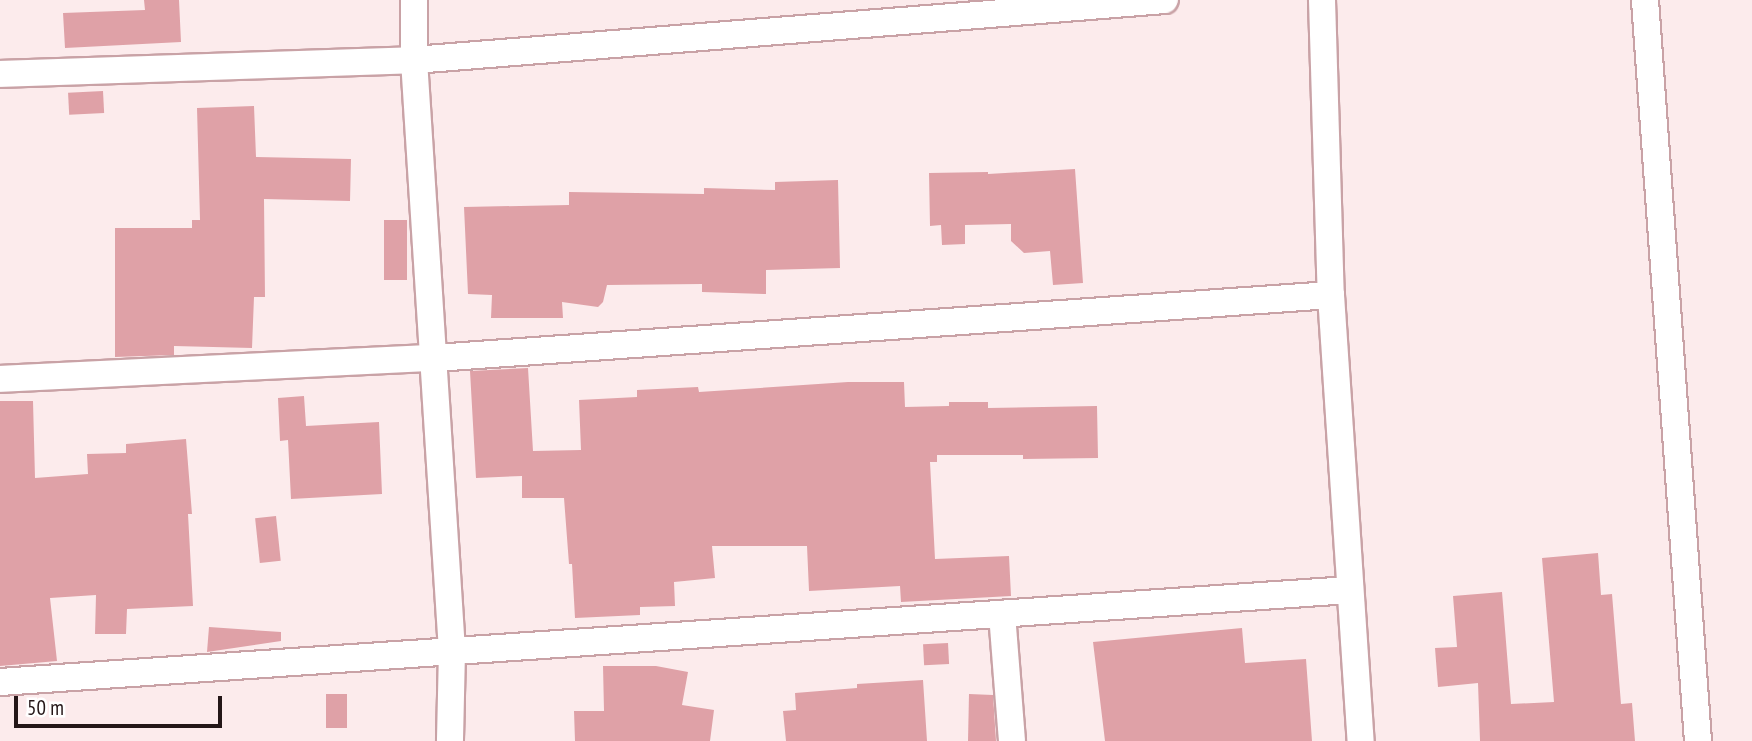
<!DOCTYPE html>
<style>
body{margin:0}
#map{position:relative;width:1752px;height:741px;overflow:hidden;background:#fcebec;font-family:"PT Sans Narrow",sans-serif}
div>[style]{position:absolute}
.building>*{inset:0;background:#dfa1a7;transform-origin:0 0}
.roads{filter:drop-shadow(2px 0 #c9a2a6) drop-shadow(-2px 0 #c9a2a6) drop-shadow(0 2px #c9a2a6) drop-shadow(0 -2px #c9a2a6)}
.minor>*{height:26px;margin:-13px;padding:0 13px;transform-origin:13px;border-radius:13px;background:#fff}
span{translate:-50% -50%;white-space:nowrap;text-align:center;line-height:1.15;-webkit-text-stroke:7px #fff;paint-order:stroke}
.scale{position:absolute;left:14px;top:696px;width:208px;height:32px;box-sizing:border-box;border:4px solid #241617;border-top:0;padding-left:9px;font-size:21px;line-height:24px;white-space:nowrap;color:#241617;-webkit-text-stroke:5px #fff;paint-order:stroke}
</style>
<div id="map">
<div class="building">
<i style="clip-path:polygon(144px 0,179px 0,181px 42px,65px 48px,63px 13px,145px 10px)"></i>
<i style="left:103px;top:91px;width:22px;height:35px;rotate:87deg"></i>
<i style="clip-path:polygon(254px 106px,256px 157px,351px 159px,350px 201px,264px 199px,265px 297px,254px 297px,252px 348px,174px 346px,174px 355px,115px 357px,115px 228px,192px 228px,192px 220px,200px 220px,197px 108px)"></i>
<i style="clip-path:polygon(1075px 169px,1083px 283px,1053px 285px,1050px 251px,1024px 253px,1011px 241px,1011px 224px,965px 225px,965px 244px,942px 245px,941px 225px,930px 226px,929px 173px,988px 172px,988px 174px)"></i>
<i style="clip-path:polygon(838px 180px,840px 268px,766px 270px,766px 294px,702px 292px,702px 284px,607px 285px,603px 302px,598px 307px,562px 302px,563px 318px,491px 318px,492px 295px,468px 294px,464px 207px,569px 205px,569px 192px,704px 194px,704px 188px,775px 190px,775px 182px)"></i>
<i style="left:384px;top:220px;width:23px;height:60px"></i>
<i style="clip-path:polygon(528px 368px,533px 451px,581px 450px,579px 400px,637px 397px,637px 390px,698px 387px,699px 392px,848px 382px,904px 382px,905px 407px,949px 406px,949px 402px,988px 402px,988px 408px,1097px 406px,1098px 458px,1023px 459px,1023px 455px,937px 455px,937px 462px,930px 462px,935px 559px,1009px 556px,1011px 596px,901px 602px,900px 586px,809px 591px,807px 546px,712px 546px,715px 578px,674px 582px,675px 606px,640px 607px,640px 615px,575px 618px,572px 564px,569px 564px,564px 498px,522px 498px,522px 476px,476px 478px,470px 371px)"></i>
<i style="clip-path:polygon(304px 396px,306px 426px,379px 422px,382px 494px,291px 499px,288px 440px,280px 441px,278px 398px)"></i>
<i style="clip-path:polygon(0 401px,33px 401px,35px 478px,88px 474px,87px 454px,126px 453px,126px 444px,186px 439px,192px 514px,188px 514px,193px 606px,127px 609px,126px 634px,95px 634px,96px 595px,50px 598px,57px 661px,0 666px)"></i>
<i style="left:276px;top:516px;width:45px;height:21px;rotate:84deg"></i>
<i style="clip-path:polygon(1598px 553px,1601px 595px,1612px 594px,1621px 704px,1632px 703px,1635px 741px,1480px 741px,1478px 683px,1438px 687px,1435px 648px,1457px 647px,1453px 596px,1502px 592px,1511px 704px,1554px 702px,1542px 558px)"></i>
<i style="clip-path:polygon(209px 627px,281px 632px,281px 641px,207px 652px)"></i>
<i style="clip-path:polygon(1242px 628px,1245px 663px,1306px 659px,1312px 741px,1105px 741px,1093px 642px)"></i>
<i style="left:948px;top:643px;width:21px;height:25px;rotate:87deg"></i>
<i style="clip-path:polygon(603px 666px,656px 666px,688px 672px,682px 705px,714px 710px,710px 741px,575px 741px,574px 711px,604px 711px)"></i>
<i style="clip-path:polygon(923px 680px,927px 741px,786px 741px,783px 711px,796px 710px,795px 693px,857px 688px,857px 684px)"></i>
<i style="left:326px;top:694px;width:21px;height:34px"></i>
<i style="clip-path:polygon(969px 694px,993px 695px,996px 741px,968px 741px)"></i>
</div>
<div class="roads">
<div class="minor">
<i style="left:414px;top:0;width:60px;rotate:90deg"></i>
<i style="left:414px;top:60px;width:592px;rotate:86.32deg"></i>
<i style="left:452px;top:651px;width:90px;rotate:91.3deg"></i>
<i style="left:1322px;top:0;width:295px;rotate:88.3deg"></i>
<i style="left:1331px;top:295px;width:447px;rotate:86.2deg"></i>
<i style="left:1645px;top:0;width:743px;rotate:85.91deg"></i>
<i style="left:0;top:74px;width:414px;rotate:-1.9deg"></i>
<i style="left:414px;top:60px;width:753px;rotate:-4.57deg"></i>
<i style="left:0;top:379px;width:436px;rotate:-2.8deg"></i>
<i style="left:435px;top:358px;width:898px;rotate:-4.02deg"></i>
<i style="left:1002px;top:614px;width:127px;rotate:85.5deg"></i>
<i style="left:0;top:682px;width:1352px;rotate:-3.9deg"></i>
</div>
</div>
<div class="scale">50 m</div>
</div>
